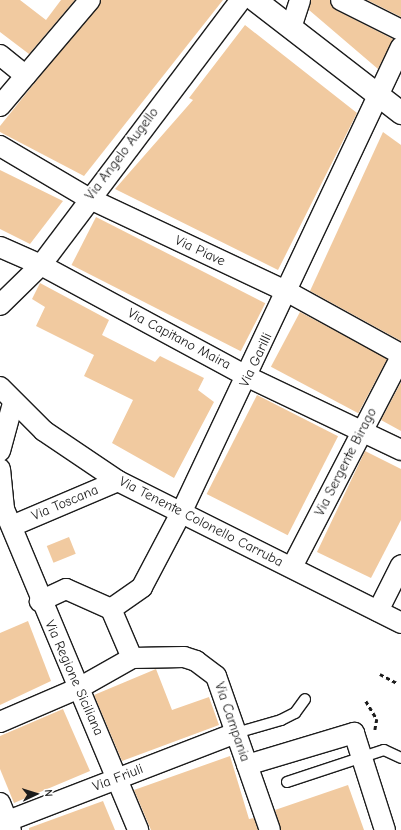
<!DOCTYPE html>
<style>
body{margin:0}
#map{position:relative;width:401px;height:830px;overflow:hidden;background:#fff;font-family:"Comic Neue",sans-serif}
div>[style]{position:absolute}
.building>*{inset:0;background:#f1caa0;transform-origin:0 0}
.path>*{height:2.5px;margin-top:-1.25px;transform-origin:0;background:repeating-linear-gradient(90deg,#1c1c1c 0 4px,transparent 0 7px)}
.roads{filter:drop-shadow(1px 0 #1c1c1c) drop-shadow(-1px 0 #1c1c1c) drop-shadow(0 1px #1c1c1c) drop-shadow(0 -1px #1c1c1c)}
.service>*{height:10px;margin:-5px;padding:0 5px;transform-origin:5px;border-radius:5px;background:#fff}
.minor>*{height:20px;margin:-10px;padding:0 10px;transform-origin:10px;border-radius:10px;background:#fff}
.tertiary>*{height:22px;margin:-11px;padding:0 11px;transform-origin:11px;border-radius:11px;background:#fff}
span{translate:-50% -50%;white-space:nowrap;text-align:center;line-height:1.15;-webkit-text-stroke:3px #fff;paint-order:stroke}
.street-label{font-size:14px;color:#1c1c1c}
.north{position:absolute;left:16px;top:774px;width:40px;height:40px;-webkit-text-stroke:3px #fff;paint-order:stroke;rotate:86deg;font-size:11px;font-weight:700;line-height:16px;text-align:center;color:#1c1c1c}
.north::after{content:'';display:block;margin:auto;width:14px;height:18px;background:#1c1c1c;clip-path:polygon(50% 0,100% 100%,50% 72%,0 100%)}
</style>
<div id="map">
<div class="building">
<i style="clip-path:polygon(0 0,20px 0,46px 20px,61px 0,75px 0,29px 54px,0 32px)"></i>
<i style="clip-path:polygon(101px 0,223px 0,84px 176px,0 132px,0 126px)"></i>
<i style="clip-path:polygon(311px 0,330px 0,336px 10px,393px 39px,378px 69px,309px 10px)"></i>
<i style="clip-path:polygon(367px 0,401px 0,401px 17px)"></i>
<i style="clip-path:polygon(245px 25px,357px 113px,278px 270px,115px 189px,193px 100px,189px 98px)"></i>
<i style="clip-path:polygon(383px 132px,401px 145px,401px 341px,310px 291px)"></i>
<i style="clip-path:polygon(0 170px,63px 201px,30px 244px,0 229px)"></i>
<i style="left:96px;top:217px;width:190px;height:54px;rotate:27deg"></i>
<i style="clip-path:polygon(40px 283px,109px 320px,102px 335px,155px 362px,160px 356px,204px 378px,198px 390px,214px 402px,174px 478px,112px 443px,133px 400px,84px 376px,94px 355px,36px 326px,45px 307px,32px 299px)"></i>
<i style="left:300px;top:312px;width:99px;height:62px;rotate:28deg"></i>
<i style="clip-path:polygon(401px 382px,401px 431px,381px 420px)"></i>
<i style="left:257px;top:395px;width:91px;height:111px;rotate:27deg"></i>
<i style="clip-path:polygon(365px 451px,401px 469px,401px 520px,371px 578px,317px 552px)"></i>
<i style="left:69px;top:537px;width:18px;height:24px;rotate:68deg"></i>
<i style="clip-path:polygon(28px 621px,51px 681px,0 705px,0 633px)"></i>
<i style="clip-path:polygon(156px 669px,172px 710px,209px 697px,219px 725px,122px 761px,94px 695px)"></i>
<i style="clip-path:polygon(63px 709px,90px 771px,14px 803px,0 769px,0 736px)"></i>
<i style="clip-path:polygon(230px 756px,249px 819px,254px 818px,258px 830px,151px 830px,134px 790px)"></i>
<i style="clip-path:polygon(348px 785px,364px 830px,281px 830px,275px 810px)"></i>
<i style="clip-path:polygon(103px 801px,115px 830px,29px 830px,29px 828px)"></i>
</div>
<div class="path">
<i style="left:380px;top:674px;width:19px;rotate:28deg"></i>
<i style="left:366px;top:701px;width:21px;rotate:59deg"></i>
<i style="left:377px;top:719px;width:11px;rotate:100deg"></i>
</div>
<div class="roads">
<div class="service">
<i style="left:236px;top:733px;width:47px;rotate:-16.1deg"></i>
<i style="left:281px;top:720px;width:16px;rotate:-27deg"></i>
<i style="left:295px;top:713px;width:17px;rotate:-54deg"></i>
<i style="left:287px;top:782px;width:102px;rotate:-18.3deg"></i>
<i style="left:384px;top:750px;width:19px;rotate:25deg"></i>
</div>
<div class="minor">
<i style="left:341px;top:0;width:67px;rotate:26.6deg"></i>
<i style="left:291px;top:28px;width:29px;rotate:-72deg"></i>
<i style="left:0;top:55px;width:33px;rotate:39deg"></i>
<i style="left:0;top:106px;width:139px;rotate:-49.7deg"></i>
<i style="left:0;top:146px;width:102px;rotate:30.6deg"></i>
<i style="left:88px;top:198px;width:221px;rotate:25.2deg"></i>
<i style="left:288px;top:292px;width:129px;rotate:28.8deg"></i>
<i style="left:0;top:247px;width:45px;rotate:23.7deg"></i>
<i style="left:41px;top:265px;width:235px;rotate:28.4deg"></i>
<i style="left:248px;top:377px;width:170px;rotate:25.5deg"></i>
<i style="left:0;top:305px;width:57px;rotate:-44.3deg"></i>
<i style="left:41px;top:265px;width:332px;rotate:-53deg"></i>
<i style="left:0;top:387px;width:62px;rotate:45deg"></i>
<i style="left:44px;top:431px;width:89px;rotate:34deg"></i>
<i style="left:118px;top:481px;width:317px;rotate:26.6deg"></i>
<i style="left:0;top:451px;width:50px;rotate:-74.8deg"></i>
<i style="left:0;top:469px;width:40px;rotate:84.3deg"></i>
<i style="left:4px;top:509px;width:348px;rotate:67.3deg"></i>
<i style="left:12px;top:526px;width:115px;rotate:-23deg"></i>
<i style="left:292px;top:567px;width:237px;rotate:-62.6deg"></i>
<i style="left:111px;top:609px;width:38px;rotate:-35deg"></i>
<i style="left:142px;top:587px;width:86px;rotate:-62.2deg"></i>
<i style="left:182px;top:511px;width:513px;rotate:-64.73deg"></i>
<i style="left:378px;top:611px;width:51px;rotate:-63.4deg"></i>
<i style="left:132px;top:658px;width:52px;rotate:-1.1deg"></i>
<i style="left:184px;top:657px;width:13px;rotate:18deg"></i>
<i style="left:196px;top:661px;width:25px;rotate:37deg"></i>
<i style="left:216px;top:676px;width:163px;rotate:70.7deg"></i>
<i style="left:0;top:722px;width:86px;rotate:-23.3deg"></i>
<i style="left:79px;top:688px;width:61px;rotate:-29.5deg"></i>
<i style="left:132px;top:658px;width:53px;rotate:-113.2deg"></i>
<i style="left:111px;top:609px;width:49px;rotate:-156deg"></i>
<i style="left:66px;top:589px;width:29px;rotate:155deg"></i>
<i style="left:247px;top:765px;width:112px;rotate:-16.7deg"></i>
<i style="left:354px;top:733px;width:102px;rotate:72.3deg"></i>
<i style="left:0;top:803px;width:29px;rotate:68deg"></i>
<i style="left:0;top:824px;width:253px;rotate:-21.1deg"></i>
</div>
<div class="tertiary">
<i style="left:255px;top:0;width:185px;rotate:37.7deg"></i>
</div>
</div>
<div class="street-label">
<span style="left:122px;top:154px;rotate:-53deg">Via Angelo Augello</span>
<span style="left:200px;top:251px;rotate:25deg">Via Piave</span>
<span style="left:179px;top:339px;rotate:28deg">Via Capitano Maira</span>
<span style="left:256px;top:360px;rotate:-65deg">Via Garilli</span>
<span style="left:346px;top:462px;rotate:-63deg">Via Sergente Birago</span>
<span style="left:65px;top:503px;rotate:-23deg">Via Toscana</span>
<span style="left:201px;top:522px;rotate:27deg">Via Tenente Colonello Carruba</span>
<span style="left:74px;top:678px;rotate:66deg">Via Regione Siciliana</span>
<span style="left:232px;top:722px;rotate:71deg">Via Campania</span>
<span style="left:118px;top:778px;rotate:-21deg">Via Friuli</span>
</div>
<div class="north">N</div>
</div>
